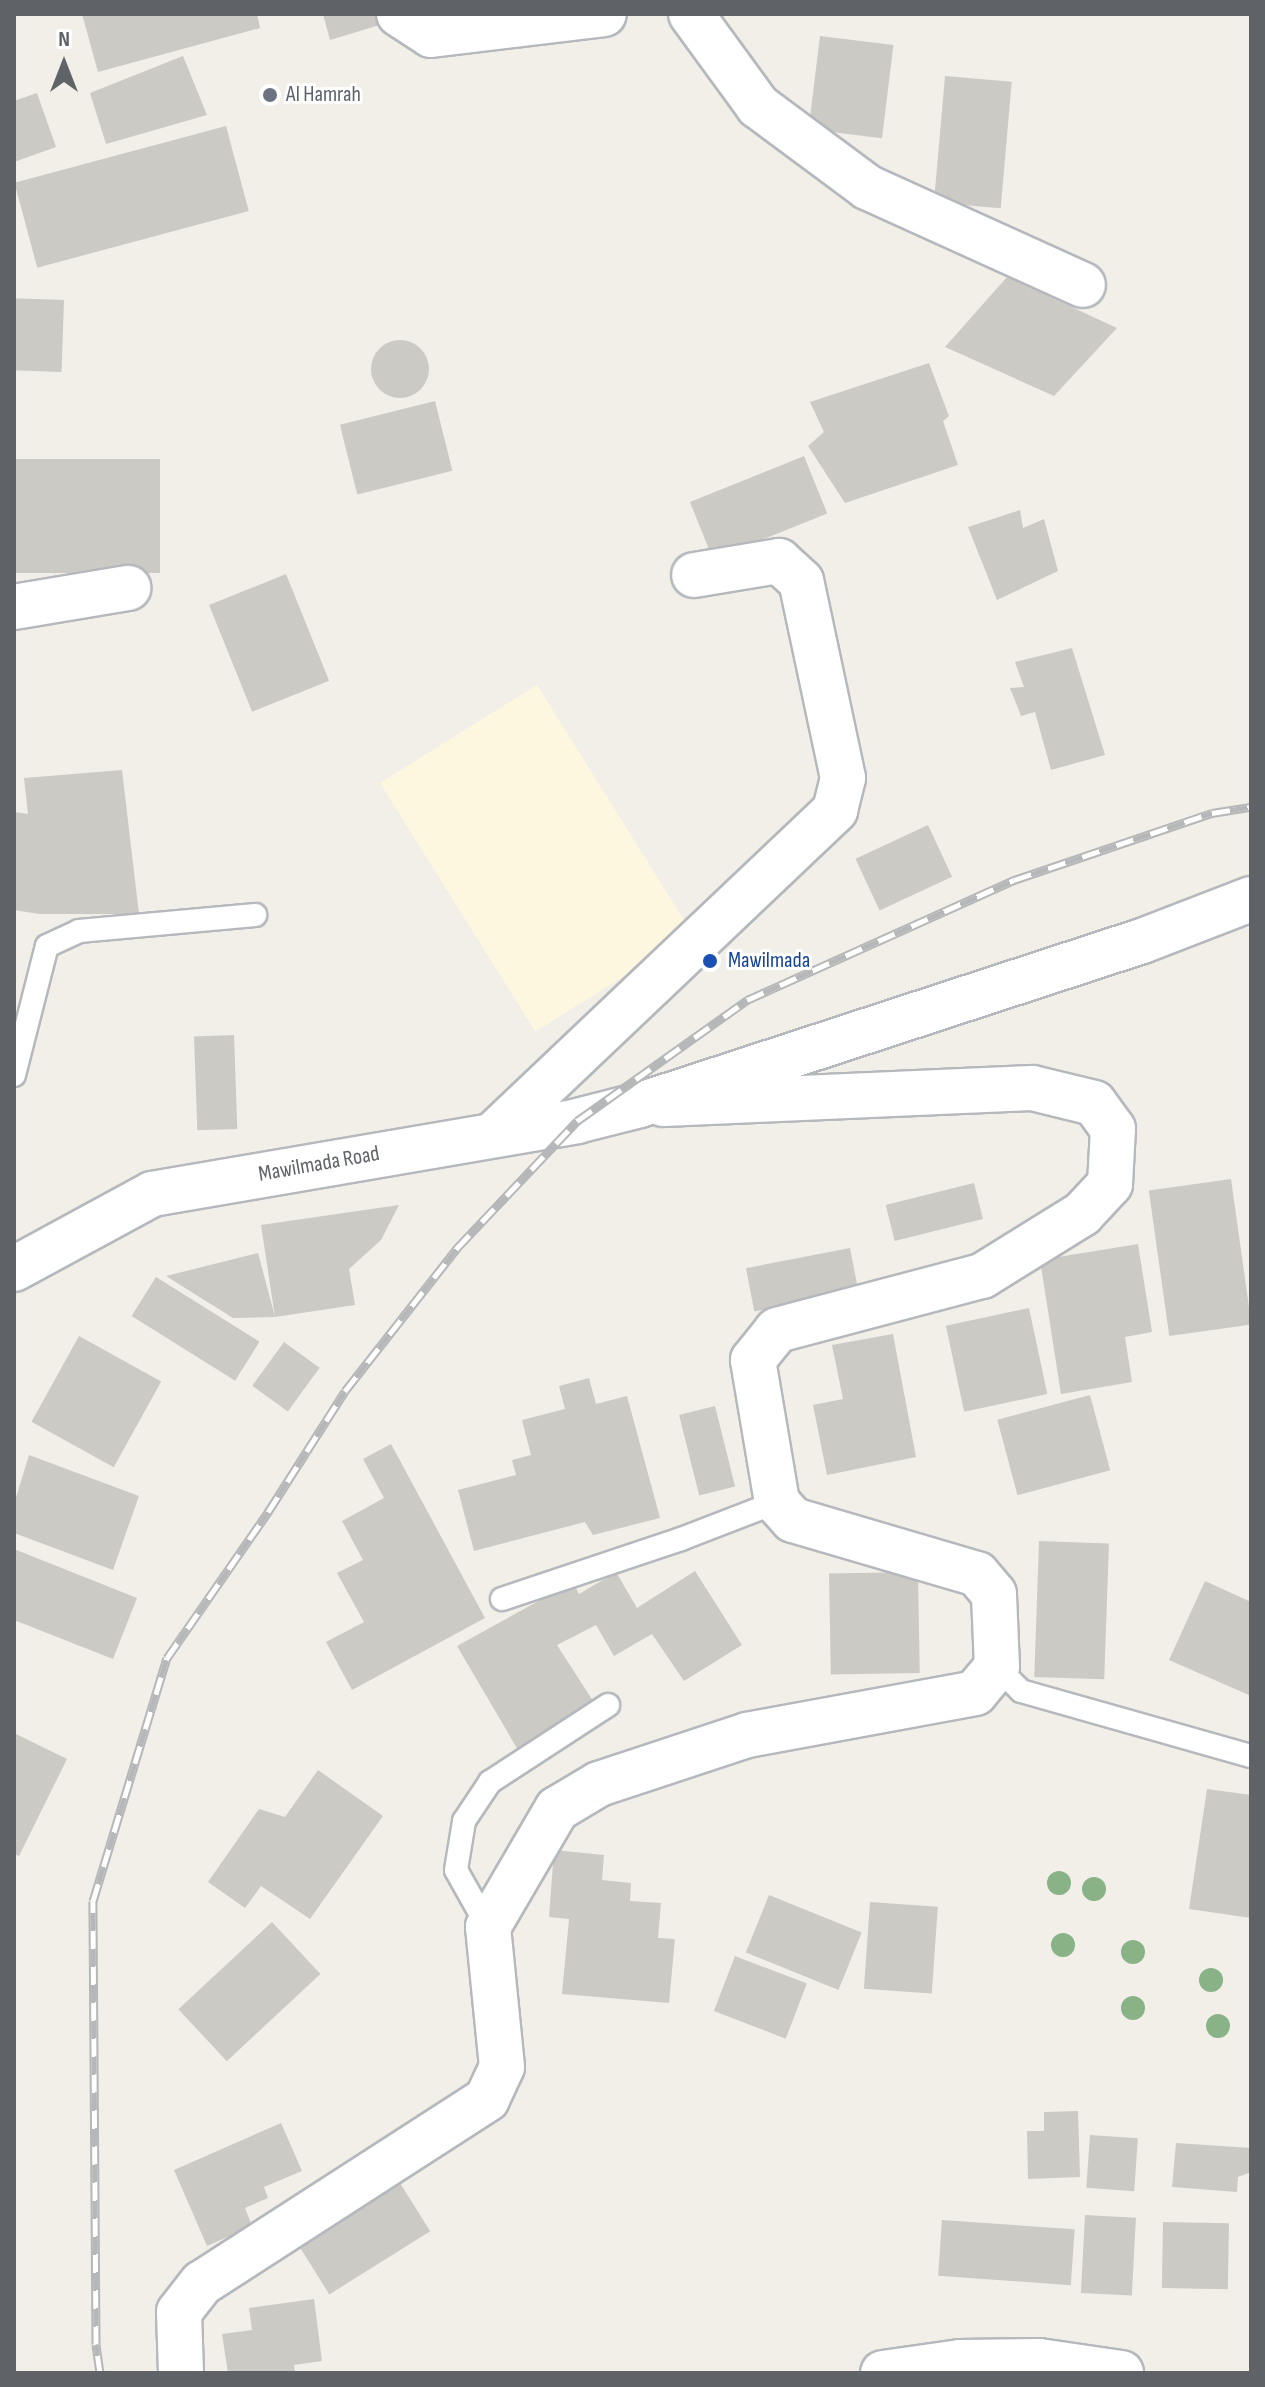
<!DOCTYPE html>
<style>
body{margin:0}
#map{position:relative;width:1265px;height:2387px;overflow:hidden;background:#f1efe8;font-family:"Sofia Sans Condensed",sans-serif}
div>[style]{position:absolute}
.commercial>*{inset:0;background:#fef7e0;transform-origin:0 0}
.building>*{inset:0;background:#cccac5;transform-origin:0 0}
.round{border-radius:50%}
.roads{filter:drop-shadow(2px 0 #b5b8bc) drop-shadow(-2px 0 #b5b8bc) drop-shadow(0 2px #b5b8bc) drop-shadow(0 -2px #b5b8bc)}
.lane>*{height:22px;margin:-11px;padding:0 11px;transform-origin:11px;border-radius:11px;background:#fff}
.street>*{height:44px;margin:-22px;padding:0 22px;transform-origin:22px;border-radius:22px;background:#fff}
.secondary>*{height:44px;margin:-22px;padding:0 22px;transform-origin:22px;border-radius:22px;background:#fff}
.rail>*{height:9px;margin-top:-4.5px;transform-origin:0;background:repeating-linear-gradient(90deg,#fff 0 18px,#b6b7b8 0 36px);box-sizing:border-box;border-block:2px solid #b6b7b8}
.trees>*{width:24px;height:24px;margin:-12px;border-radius:50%;background:#89b387}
.dots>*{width:22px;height:22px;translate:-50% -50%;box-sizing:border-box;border:4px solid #fff;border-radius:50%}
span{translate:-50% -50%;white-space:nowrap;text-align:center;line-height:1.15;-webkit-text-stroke:6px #fff;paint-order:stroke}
.worship-label{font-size:22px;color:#5b616d}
.left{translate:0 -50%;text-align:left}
.transit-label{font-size:22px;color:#164399}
.street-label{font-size:22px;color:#5f6368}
.frame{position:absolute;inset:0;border:16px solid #5f6368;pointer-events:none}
.north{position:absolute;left:24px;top:24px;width:80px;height:80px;-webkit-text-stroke:6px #fff;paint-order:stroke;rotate:0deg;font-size:22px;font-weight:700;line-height:32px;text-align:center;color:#5f6368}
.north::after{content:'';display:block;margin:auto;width:28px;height:36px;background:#5f6368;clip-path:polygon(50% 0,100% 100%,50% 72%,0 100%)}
</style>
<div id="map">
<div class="commercial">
<i style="left:537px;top:685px;width:293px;height:185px;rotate:58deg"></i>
</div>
<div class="building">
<i style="clip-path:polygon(82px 14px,257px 14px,260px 28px,98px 72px)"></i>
<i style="clip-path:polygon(323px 14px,380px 14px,383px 24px,330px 40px)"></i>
<i style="left:820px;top:36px;width:74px;height:94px;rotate:7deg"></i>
<i style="clip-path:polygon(183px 56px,207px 115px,106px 144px,90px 93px)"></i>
<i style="left:945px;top:76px;width:67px;height:127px;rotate:5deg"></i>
<i style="clip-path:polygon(37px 93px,56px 147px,14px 162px,14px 101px)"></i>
<i style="left:226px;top:126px;width:88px;height:219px;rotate:75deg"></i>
<i style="clip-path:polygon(1007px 277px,1117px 328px,1054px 396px,945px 347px)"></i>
<i style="left:64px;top:300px;width:72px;height:50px;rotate:92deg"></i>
<i class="round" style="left:371px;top:340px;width:58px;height:58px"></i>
<i style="clip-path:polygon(929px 363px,949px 416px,943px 421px,958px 465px,845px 503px,808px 446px,824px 432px,810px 402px)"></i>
<i style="left:435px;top:401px;width:72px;height:98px;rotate:76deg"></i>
<i style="left:804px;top:456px;width:62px;height:123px;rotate:68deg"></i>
<i style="left:160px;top:459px;width:114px;height:146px;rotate:90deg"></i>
<i style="clip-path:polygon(1020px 510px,1023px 528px,1044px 519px,1058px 571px,997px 600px,968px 527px)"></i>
<i style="left:286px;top:574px;width:115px;height:83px;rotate:68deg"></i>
<i style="clip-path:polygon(1072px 648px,1105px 755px,1051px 770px,1035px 712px,1021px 716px,1010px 688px,1024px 687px,1015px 662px)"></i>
<i style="clip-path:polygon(122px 770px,139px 914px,39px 914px,14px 910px,14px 812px,28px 814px,24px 778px)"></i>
<i style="left:928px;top:825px;width:57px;height:80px;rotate:65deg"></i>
<i style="left:234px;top:1035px;width:94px;height:40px;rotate:88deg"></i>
<i style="left:1231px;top:1179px;width:147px;height:83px;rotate:82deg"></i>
<i style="left:974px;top:1183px;width:37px;height:91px;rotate:76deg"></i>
<i style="clip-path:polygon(399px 1205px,381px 1240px,349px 1269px,355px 1305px,275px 1317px,261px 1225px)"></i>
<i style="clip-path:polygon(1138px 1244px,1152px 1332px,1125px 1337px,1132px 1382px,1061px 1394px,1040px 1260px)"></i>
<i style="left:850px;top:1248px;width:44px;height:106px;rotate:79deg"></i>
<i style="clip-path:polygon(258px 1253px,275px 1317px,233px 1318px,166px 1276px)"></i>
<i style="left:156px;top:1277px;width:122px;height:46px;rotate:32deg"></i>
<i style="left:1029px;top:1308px;width:88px;height:85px;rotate:78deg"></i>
<i style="clip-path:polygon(893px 1334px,916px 1457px,827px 1475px,813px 1405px,843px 1399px,832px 1345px)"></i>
<i style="left:79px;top:1336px;width:94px;height:98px;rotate:29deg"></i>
<i style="left:284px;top:1342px;width:44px;height:54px;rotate:36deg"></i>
<i style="clip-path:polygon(589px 1378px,596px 1404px,627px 1396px,660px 1518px,593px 1535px,585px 1522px,474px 1551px,458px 1490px,516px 1475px,512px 1460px,531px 1455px,522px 1420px,565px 1409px,559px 1386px)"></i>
<i style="left:1090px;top:1395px;width:78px;height:96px;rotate:75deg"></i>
<i style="left:715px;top:1406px;width:83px;height:37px;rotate:76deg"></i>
<i style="clip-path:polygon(391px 1444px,485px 1618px,352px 1690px,326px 1642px,364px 1622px,337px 1573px,363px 1560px,342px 1521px,384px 1498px,363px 1459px)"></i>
<i style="clip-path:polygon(29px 1455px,139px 1496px,113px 1570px,14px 1533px,14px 1504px)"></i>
<i style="left:1039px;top:1541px;width:70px;height:136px;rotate:2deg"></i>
<i style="clip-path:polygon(14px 1549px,137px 1598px,113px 1659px,14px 1620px)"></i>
<i style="clip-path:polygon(695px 1571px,742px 1645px,684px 1681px,652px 1634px,614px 1656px,596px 1625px,557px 1645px,595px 1704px,518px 1750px,457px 1646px,573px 1582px,579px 1594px,616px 1572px,637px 1608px)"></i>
<i style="left:918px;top:1572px;width:101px;height:89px;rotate:89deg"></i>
<i style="clip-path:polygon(1205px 1581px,1251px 1602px,1251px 1696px,1169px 1660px)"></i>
<i style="clip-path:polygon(14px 1733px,67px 1759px,19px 1856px,14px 1854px)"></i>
<i style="clip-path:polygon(318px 1770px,383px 1816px,310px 1919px,261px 1886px,245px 1908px,208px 1882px,259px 1809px,285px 1817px)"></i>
<i style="clip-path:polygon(1207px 1789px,1251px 1795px,1251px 1918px,1189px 1909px)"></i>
<i style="clip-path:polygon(554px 1850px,604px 1855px,602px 1880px,631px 1883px,630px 1901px,661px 1903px,658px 1938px,675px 1939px,669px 2003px,562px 1994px,569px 1919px,549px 1917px)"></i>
<i style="left:769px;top:1895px;width:100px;height:62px;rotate:22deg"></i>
<i style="left:870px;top:1902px;width:68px;height:87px;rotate:4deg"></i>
<i style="left:272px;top:1922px;width:71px;height:128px;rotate:47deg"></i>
<i style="left:735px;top:1956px;width:77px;height:59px;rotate:21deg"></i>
<i style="clip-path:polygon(1078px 2111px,1080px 2177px,1028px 2179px,1027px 2131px,1044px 2131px,1044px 2112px)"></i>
<i style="clip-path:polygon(281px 2123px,302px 2171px,264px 2187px,268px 2198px,245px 2208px,252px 2226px,207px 2246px,174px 2170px)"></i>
<i style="left:1090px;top:2135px;width:48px;height:53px;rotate:4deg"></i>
<i style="clip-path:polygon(1176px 2143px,1251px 2148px,1251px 2172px,1238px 2177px,1237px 2192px,1172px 2187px)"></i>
<i style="left:400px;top:2183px;width:57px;height:119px;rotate:58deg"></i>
<i style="left:1085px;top:2215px;width:51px;height:78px;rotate:3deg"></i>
<i style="left:942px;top:2220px;width:133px;height:56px;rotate:4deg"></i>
<i style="left:1163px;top:2222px;width:66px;height:66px;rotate:1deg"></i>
<i style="clip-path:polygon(314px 2299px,322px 2361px,294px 2365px,295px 2373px,228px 2373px,222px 2334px,252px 2330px,249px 2308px)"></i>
</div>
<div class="roads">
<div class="lane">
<i style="left:14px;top:1075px;width:133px;rotate:-75.7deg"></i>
<i style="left:47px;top:946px;width:35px;rotate:-25deg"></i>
<i style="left:79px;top:931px;width:177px;rotate:-5.2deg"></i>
<i style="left:502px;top:1599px;width:189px;rotate:-18.5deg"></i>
<i style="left:681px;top:1539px;width:103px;rotate:-21.1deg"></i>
<i style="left:997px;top:1667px;width:34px;rotate:45deg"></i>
<i style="left:1021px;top:1691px;width:239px;rotate:15.8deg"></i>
<i style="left:488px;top:1927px;width:65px;rotate:-119.3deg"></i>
<i style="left:456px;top:1870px;width:50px;rotate:-80.7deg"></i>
<i style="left:464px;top:1821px;width:47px;rotate:-56.3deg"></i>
<i style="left:490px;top:1782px;width:141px;rotate:-33.1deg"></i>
</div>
<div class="street">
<i style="left:399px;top:14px;width:38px;rotate:33deg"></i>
<i style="left:431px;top:35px;width:174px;rotate:-6.9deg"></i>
<i style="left:691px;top:14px;width:114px;rotate:53.9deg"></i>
<i style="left:758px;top:106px;width:136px;rotate:36.6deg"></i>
<i style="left:867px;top:187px;width:237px;rotate:24.4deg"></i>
<i style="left:14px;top:607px;width:116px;rotate:-9.5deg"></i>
<i style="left:493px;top:1135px;width:472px;rotate:-43.5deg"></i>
<i style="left:835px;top:810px;width:33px;rotate:-76deg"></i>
<i style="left:843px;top:778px;width:201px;rotate:-102deg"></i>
<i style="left:801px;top:581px;width:30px;rotate:-138deg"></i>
<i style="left:779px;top:561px;width:86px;rotate:170.6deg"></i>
<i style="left:181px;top:2373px;width:61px;rotate:-91.9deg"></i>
<i style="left:179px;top:2312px;width:37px;rotate:-52deg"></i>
<i style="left:202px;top:2283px;width:339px;rotate:-32.8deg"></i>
<i style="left:487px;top:2099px;width:35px;rotate:-65deg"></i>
<i style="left:502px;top:2067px;width:141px;rotate:-95.7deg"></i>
<i style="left:488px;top:1927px;width:137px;rotate:-59.7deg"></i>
<i style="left:557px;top:1809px;width:49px;rotate:-30.8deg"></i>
<i style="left:599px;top:1784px;width:156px;rotate:-18.3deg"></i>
<i style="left:747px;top:1735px;width:232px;rotate:-10.4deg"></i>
<i style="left:975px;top:1693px;width:34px;rotate:-50deg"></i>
<i style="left:997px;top:1667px;width:73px;rotate:-92.4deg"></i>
<i style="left:994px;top:1594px;width:26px;rotate:-130deg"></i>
<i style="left:977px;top:1574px;width:192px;rotate:-163.6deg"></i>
<i style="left:793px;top:1520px;width:24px;rotate:-132deg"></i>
<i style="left:777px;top:1502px;width:144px;rotate:-99.6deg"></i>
<i style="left:753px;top:1360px;width:38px;rotate:-51deg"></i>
<i style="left:777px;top:1330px;width:212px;rotate:-14.8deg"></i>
<i style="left:982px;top:1276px;width:118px;rotate:-31.8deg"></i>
<i style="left:1082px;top:1214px;width:41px;rotate:-47deg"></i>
<i style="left:1110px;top:1184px;width:55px;rotate:-86.9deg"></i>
<i style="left:1113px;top:1129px;width:32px;rotate:-126deg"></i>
<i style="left:1094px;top:1103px;width:64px;rotate:-166.4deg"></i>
<i style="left:1032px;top:1088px;width:369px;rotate:177.5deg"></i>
<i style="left:883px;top:2373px;width:78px;rotate:-8.1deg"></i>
<i style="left:960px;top:2362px;width:79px;rotate:-0.7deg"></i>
<i style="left:1039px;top:2361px;width:83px;rotate:8.3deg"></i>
</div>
<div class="secondary">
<i style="left:14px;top:1269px;width:157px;rotate:-28.5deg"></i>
<i style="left:152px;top:1194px;width:431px;rotate:-9.7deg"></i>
<i style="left:577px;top:1121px;width:65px;rotate:-14.3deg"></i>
<i style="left:640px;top:1105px;width:528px;rotate:-18.09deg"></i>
<i style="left:1142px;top:941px;width:117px;rotate:-21.1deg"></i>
</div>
</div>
<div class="rail">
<i style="left:100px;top:2373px;width:29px;rotate:-98deg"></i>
<i style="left:96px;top:2344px;width:443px;rotate:-90.4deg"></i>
<i style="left:93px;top:1901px;width:254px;rotate:-73.1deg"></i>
<i style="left:167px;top:1658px;width:178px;rotate:-55.3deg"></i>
<i style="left:268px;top:1512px;width:143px;rotate:-57.5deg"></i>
<i style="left:345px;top:1391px;width:182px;rotate:-51.9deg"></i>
<i style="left:457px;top:1248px;width:175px;rotate:-46.6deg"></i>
<i style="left:577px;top:1121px;width:209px;rotate:-35.4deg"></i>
<i style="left:747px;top:1000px;width:293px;rotate:-24.2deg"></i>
<i style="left:1014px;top:880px;width:209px;rotate:-18.7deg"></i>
<i style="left:1212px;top:813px;width:39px;rotate:-9deg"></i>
</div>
<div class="trees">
<i style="left:1059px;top:1883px"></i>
<i style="left:1094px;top:1889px"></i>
<i style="left:1063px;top:1945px"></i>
<i style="left:1133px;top:1952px"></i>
<i style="left:1211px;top:1980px"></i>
<i style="left:1133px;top:2008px"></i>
<i style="left:1218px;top:2026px"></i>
</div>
<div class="dots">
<i style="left:270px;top:95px;background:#6b7280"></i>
<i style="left:710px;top:961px;background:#1a4fb4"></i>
</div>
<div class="worship-label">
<span class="left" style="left:286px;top:95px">Al Hamrah</span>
</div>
<div class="transit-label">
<span class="left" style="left:728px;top:961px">Mawilmada</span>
</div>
<div class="street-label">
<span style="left:319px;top:1164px;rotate:-10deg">Mawilmada Road</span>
</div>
<div class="frame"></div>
<div class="north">N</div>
</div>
